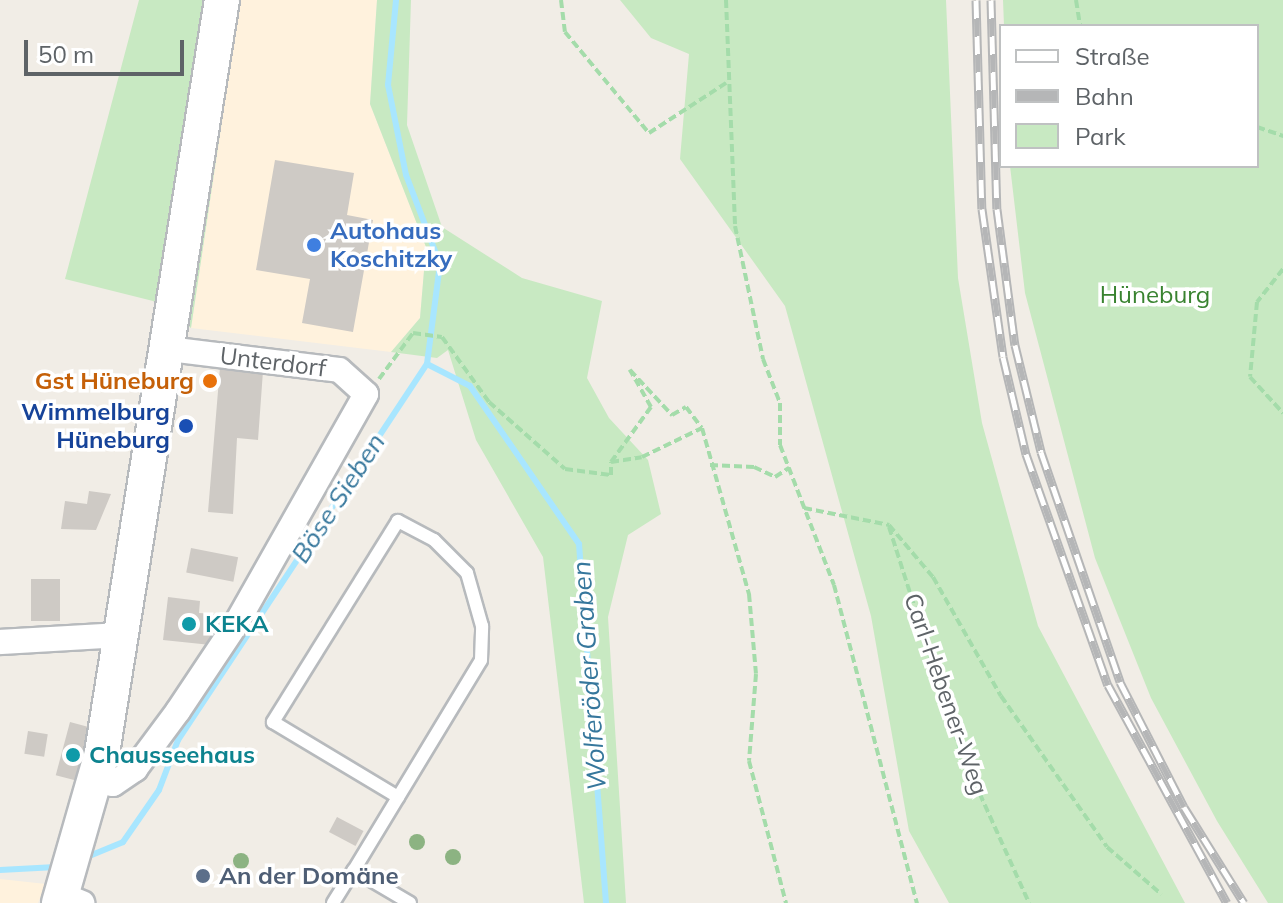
<!DOCTYPE html>
<meta charset="utf-8">
<style>
body{margin:0}
#map{position:relative;width:1283px;height:903px;overflow:hidden;background:#f1ede6;font-family:Mulish,sans-serif}
div>[style]{position:absolute}
.commercial>*{inset:0;background:#fff2dd}
.green>*{inset:0;background:#c8e9c2}
.stream>*{height:6px;margin:-3px;padding:0 3px;transform-origin:3px;border-radius:3px;background:#a8e6ff}
.building>*{inset:0;background:#cecac5;transform-origin:0 0}
.path>*{height:4px;margin-top:-2px;transform-origin:0;background:repeating-linear-gradient(90deg,#a4dcaa 0 8px,transparent 0 12px)}
.roads{filter:drop-shadow(2px 0 #b7babd) drop-shadow(-2px 0 #b7babd) drop-shadow(0 2px #b7babd) drop-shadow(0 -2px #b7babd)}
.lane>*{height:12px;margin:-6px;padding:0 6px;transform-origin:6px;border-radius:6px;background:#fff}
.street>*{height:24px;margin:-12px;padding:0 12px;transform-origin:12px;border-radius:12px;background:#fff}
.secondary>*{height:34px;margin:-17px;padding:0 17px;transform-origin:17px;border-radius:17px;background:#fff}
.rail>*{height:9px;margin-top:-4.5px;transform-origin:0;background:repeating-linear-gradient(90deg,#fff 0 18px,#b5b6b7 0 36px);box-sizing:border-box;border-block:2px solid #b5b6b7}
.trees>*{width:16px;height:16px;margin:-8px;border-radius:50%;background:#8cb382}
.dots>*{width:22px;height:22px;translate:-50% -50%;box-sizing:border-box;border:4px solid #fff;border-radius:50%}
span{translate:-50% -50%;white-space:nowrap;text-align:center;line-height:1.15;-webkit-text-stroke:7px #fff;paint-order:stroke}
.shop-label{font-size:24px;color:#366cbe;font-weight:700}
.left{translate:0 -50%;text-align:left}
.park-label{font-size:24px;color:#398330}
.street-label{font-size:24px;color:#5e6367}
.food-label{font-size:24px;color:#c56008;font-weight:700}
.right{translate:-100% -50%;text-align:right}
.transit-label{font-size:24px;color:#164399;font-weight:700}
.culture-label{font-size:24px;color:#0d838f;font-weight:700}
.service-label{font-size:24px;color:#4e5e75;font-weight:700}
.water-label{font-size:26px;color:#36779c;font-style:italic}
.legend{position:absolute;left:999px;top:24px;width:260px;height:144px;box-sizing:border-box;background:#fff;border:2px solid #bfc1c2;margin:0;padding:10px 14px;list-style:none;font-size:24px;color:#5e6367}
.legend li{display:flex;align-items:center;gap:16px;height:40px}
.legend b{width:40px;border:2px solid #bfc1c2}
.scale{position:absolute;left:24px;top:40px;width:160px;height:36px;box-sizing:border-box;border:4px solid #5e6367;border-top:0;padding-left:10px;font-size:24px;line-height:28px;white-space:nowrap;color:#5e6367;-webkit-text-stroke:6px #fff;paint-order:stroke}
</style>
<div id="map">
<div class="commercial">
<i style="clip-path:polygon(240px 0,377px 0,370px 104px,426px 247px,420px 318px,391px 352px,191px 328px)"></i>
<i style="clip-path:polygon(0 879px,46px 884px,38px 903px,0 903px)"></i>
</div>
<div class="green">
<i style="clip-path:polygon(139px 0,240px 0,191px 328px,153px 301px,65px 279px)"></i>
<i style="clip-path:polygon(377px 0,411px 0,407px 125px,442px 227px,522px 278px,602px 301px,587px 378px,609px 418px,648px 460px,661px 514px,628px 535px,608px 617px,626px 903px,584px 903px,543px 557px,476px 440px,448px 350px,437px 358px,391px 352px,420px 318px,426px 247px,370px 104px)"></i>
<i style="clip-path:polygon(620px 0,946px 0,958px 278px,982px 423px,1038px 626px,1185px 903px,949px 903px,909px 831px,871px 616px,785px 306px,680px 159px,689px 54px,651px 38px)"></i>
<i style="clip-path:polygon(1003px 0,1283px 0,1283px 903px,1268px 903px,1217px 821px,1151px 698px,1095px 558px,1025px 293px,1010px 166px,1257px 166px,1257px 26px,1004px 26px)"></i>
</div>
<div class="stream">
<i style="left:427px;top:364px;width:48px;rotate:27.1deg"></i>
<i style="left:470px;top:386px;width:192px;rotate:55.4deg"></i>
<i style="left:579px;top:544px;width:360px;rotate:85.7deg"></i>
<i style="left:82px;top:859px;width:44px;rotate:-22.5deg"></i>
<i style="left:123px;top:842px;width:63px;rotate:-55.3deg"></i>
<i style="left:159px;top:790px;width:53px;rotate:-69.2deg"></i>
<i style="left:178px;top:740px;width:451px;rotate:-56.5deg"></i>
<i style="left:427px;top:364px;width:101px;rotate:-82.6deg"></i>
<i style="left:440px;top:264px;width:95px;rotate:-110.9deg"></i>
<i style="left:406px;top:175px;width:92px;rotate:-101.3deg"></i>
<i style="left:388px;top:85px;width:85px;rotate:-84.6deg"></i>
<i style="left:0;top:870px;width:56px;rotate:-3.1deg"></i>
</div>
<div class="building">
<i style="clip-path:polygon(275px 160px,354px 173px,347px 215px,373px 220px,353px 332px,302px 323px,310px 279px,256px 270px)"></i>
<i style="clip-path:polygon(220px 367px,263px 371px,258px 440px,237px 438px,233px 514px,208px 512px)"></i>
<i style="clip-path:polygon(89px 491px,111px 494px,96px 530px,61px 529px,65px 501px,87px 504px)"></i>
<i style="left:191px;top:548px;width:48px;height:25px;rotate:11deg"></i>
<i style="left:31px;top:579px;width:29px;height:42px"></i>
<i style="clip-path:polygon(168px 597px,200px 601px,199px 613px,214px 614px,211px 645px,163px 640px)"></i>
<i style="left:70px;top:722px;width:24px;height:55px;rotate:15deg"></i>
<i style="left:28px;top:731px;width:20px;height:23px;rotate:9deg"></i>
<i style="left:337px;top:817px;width:30px;height:17px;rotate:28deg"></i>
</div>
<div class="path">
<i style="left:561px;top:0;width:32px;rotate:83deg"></i>
<i style="left:565px;top:32px;width:131px;rotate:50.3deg"></i>
<i style="left:649px;top:133px;width:92px;rotate:-33deg"></i>
<i style="left:726px;top:0;width:226px;rotate:87.7deg"></i>
<i style="left:735px;top:226px;width:136px;rotate:78.1deg"></i>
<i style="left:763px;top:359px;width:47px;rotate:68.9deg"></i>
<i style="left:780px;top:403px;width:42px;rotate:90deg"></i>
<i style="left:780px;top:445px;width:150px;rotate:68.9deg"></i>
<i style="left:834px;top:585px;width:329px;rotate:75.4deg"></i>
<i style="left:1076px;top:0;width:26px;rotate:81deg"></i>
<i style="left:1257px;top:127px;width:28px;rotate:19deg"></i>
<i style="left:1283px;top:269px;width:42px;rotate:128.2deg"></i>
<i style="left:1257px;top:302px;width:75px;rotate:95.3deg"></i>
<i style="left:1250px;top:377px;width:49px;rotate:47.5deg"></i>
<i style="left:379px;top:379px;width:57px;rotate:-53.5deg"></i>
<i style="left:413px;top:333px;width:29px;rotate:8deg"></i>
<i style="left:442px;top:337px;width:80px;rotate:54.1deg"></i>
<i style="left:489px;top:402px;width:101px;rotate:41.4deg"></i>
<i style="left:565px;top:469px;width:46px;rotate:7.4deg"></i>
<i style="left:611px;top:475px;width:13px;rotate:-90deg"></i>
<i style="left:611px;top:462px;width:31px;rotate:-9deg"></i>
<i style="left:642px;top:457px;width:67px;rotate:-25.8deg"></i>
<i style="left:611px;top:462px;width:68px;rotate:-54deg"></i>
<i style="left:651px;top:407px;width:43px;rotate:-119.6deg"></i>
<i style="left:630px;top:370px;width:62px;rotate:47deg"></i>
<i style="left:672px;top:415px;width:16px;rotate:-30deg"></i>
<i style="left:686px;top:407px;width:26px;rotate:53deg"></i>
<i style="left:702px;top:428px;width:173px;rotate:74.2deg"></i>
<i style="left:749px;top:594px;width:80px;rotate:85deg"></i>
<i style="left:756px;top:674px;width:87px;rotate:94.6deg"></i>
<i style="left:749px;top:761px;width:147px;rotate:75.4deg"></i>
<i style="left:710px;top:465px;width:44px;rotate:2.6deg"></i>
<i style="left:754px;top:467px;width:23px;rotate:25deg"></i>
<i style="left:775px;top:477px;width:17px;rotate:-33deg"></i>
<i style="left:804px;top:508px;width:87px;rotate:11.3deg"></i>
<i style="left:889px;top:525px;width:68px;rotate:49.8deg"></i>
<i style="left:933px;top:577px;width:137px;rotate:60.3deg"></i>
<i style="left:1001px;top:696px;width:184px;rotate:54.9deg"></i>
<i style="left:1107px;top:847px;width:72px;rotate:41deg"></i>
<i style="left:889px;top:527px;width:234px;rotate:72.3deg"></i>
<i style="left:960px;top:750px;width:168px;rotate:65.7deg"></i>
</div>
<div class="roads">
<div class="lane">
<i style="left:354px;top:870px;width:65px;rotate:30.5deg"></i>
<i style="left:333px;top:903px;width:39px;rotate:-58deg"></i>
<i style="left:354px;top:870px;width:245px;rotate:-58.8deg"></i>
<i style="left:481px;top:660px;width:34px;rotate:-88deg"></i>
<i style="left:482px;top:626px;width:55px;rotate:-105.8deg"></i>
<i style="left:467px;top:573px;width:47px;rotate:-135deg"></i>
<i style="left:434px;top:540px;width:41px;rotate:-152.2deg"></i>
<i style="left:398px;top:521px;width:237px;rotate:121.9deg"></i>
<i style="left:273px;top:722px;width:146px;rotate:31deg"></i>
</div>
<div class="street">
<i style="left:0;top:642px;width:122px;rotate:-3.3deg"></i>
<i style="left:97px;top:781px;width:16px;rotate:11deg"></i>
<i style="left:113px;top:784px;width:27px;rotate:-34deg"></i>
<i style="left:135px;top:769px;width:72px;rotate:-53.4deg"></i>
<i style="left:178px;top:711px;width:105px;rotate:-56.3deg"></i>
<i style="left:236px;top:624px;width:264px;rotate:-60.5deg"></i>
<i style="left:366px;top:394px;width:36px;rotate:-138deg"></i>
<i style="left:339px;top:370px;width:173px;rotate:-173deg"></i>
<i style="left:62px;top:895px;width:22px;rotate:22deg"></i>
</div>
<div class="secondary">
<i style="left:59px;top:903px;width:156px;rotate:-74deg"></i>
<i style="left:102px;top:753px;width:763px;rotate:-80.95deg"></i>
</div>
</div>
<div class="rail">
<i style="left:976px;top:0;width:209px;rotate:88.4deg"></i>
<i style="left:982px;top:209px;width:149px;rotate:81.9deg"></i>
<i style="left:1003px;top:357px;width:100px;rotate:76.7deg"></i>
<i style="left:1026px;top:454px;width:245px;rotate:70.5deg"></i>
<i style="left:1108px;top:685px;width:248px;rotate:61.4deg"></i>
<i style="left:991px;top:0;width:209px;rotate:88.4deg"></i>
<i style="left:997px;top:209px;width:137px;rotate:82.5deg"></i>
<i style="left:1015px;top:345px;width:110px;rotate:76.3deg"></i>
<i style="left:1041px;top:452px;width:243px;rotate:71deg"></i>
<i style="left:1120px;top:682px;width:140px;rotate:62.9deg"></i>
<i style="left:1184px;top:807px;width:113px;rotate:58deg"></i>
</div>
<div class="trees">
<i style="left:417px;top:842px"></i>
<i style="left:453px;top:857px"></i>
<i style="left:241px;top:861px"></i>
</div>
<div class="dots">
<i style="left:314px;top:245px;background:#3f7fe0"></i>
<i style="left:210px;top:381px;background:#e8710a"></i>
<i style="left:186px;top:426px;background:#1a4fb4"></i>
<i style="left:189px;top:624px;background:#0f9aa8"></i>
<i style="left:73px;top:755px;background:#0f9aa8"></i>
<i style="left:203px;top:876px;background:#5c6f8a"></i>
</div>
<div class="shop-label">
<span class="left" style="left:330px;top:245px">Autohaus<br>Koschitzky</span>
</div>
<div class="park-label">
<span style="left:1155px;top:295px">Hüneburg</span>
</div>
<div class="street-label">
<span style="left:273px;top:362px;rotate:7deg">Unterdorf</span>
<span style="left:946px;top:694px;rotate:71deg">Carl-Hebener-Weg</span>
</div>
<div class="food-label">
<span class="right" style="left:194px;top:381px">Gst Hüneburg</span>
</div>
<div class="transit-label">
<span class="right" style="left:170px;top:426px">Wimmelburg<br>Hüneburg</span>
</div>
<div class="culture-label">
<span class="left" style="left:205px;top:624px">KEKA</span>
<span class="left" style="left:89px;top:755px">Chausseehaus</span>
</div>
<div class="service-label">
<span class="left" style="left:219px;top:876px">An der Domäne</span>
</div>
<div class="water-label">
<span style="left:338px;top:498px;rotate:-57deg">Böse Sieben</span>
<span style="left:589px;top:676px;rotate:-94deg">Wolferöder Graben</span>
</div>
<ul class="legend">
<li><b style="height:10px;background:#fff"></b>Straße</li>
<li><b style="height:10px;background:#b5b6b7"></b>Bahn</li>
<li><b style="height:22px;background:#c8e9c2"></b>Park</li>
</ul>
<div class="scale">50 m</div>
</div>
